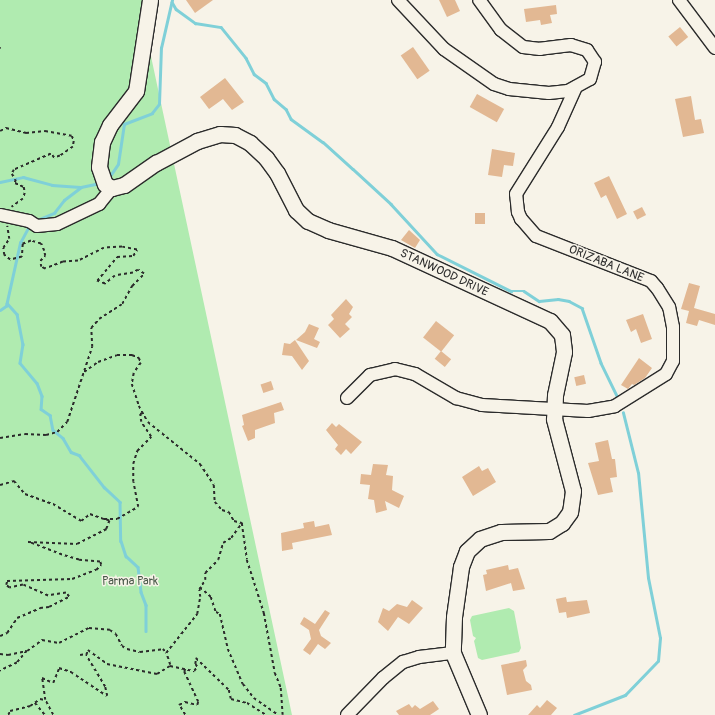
<!DOCTYPE html>
<style>
body{margin:0}
#map{position:relative;width:715px;height:715px;overflow:hidden;background:#f7f3e8;font-family:Pangolin,sans-serif}
div>[style]{position:absolute}
.green>*{inset:0;background:#b0ebb0}
.stream>*{height:2.5px;margin:-1.25px;padding:0 1.25px;transform-origin:1.25px;border-radius:1.25px;background:#7fd0d8}
.building>*{inset:0;background:#e2b893;transform-origin:0 0}
.path>*{height:1.5px;margin-top:-0.75px;transform-origin:0;background:repeating-linear-gradient(90deg,#2b2b2b 0 3px,transparent 0 6px)}
.roads{filter:drop-shadow(1px 0 #2b2b2b) drop-shadow(-1px 0 #2b2b2b) drop-shadow(0 1px #2b2b2b) drop-shadow(0 -1px #2b2b2b)}
.minor>*{height:12px;margin:-6px;padding:0 6px;transform-origin:6px;border-radius:6px;background:#f7f3e8}
.major>*{height:15px;margin:-7.5px;padding:0 7.5px;transform-origin:7.5px;border-radius:7.5px;background:#f7f3e8}
span{translate:-50% -50%;white-space:nowrap;text-align:center;line-height:1.15;-webkit-text-stroke:3px #f7f3e8;paint-order:stroke}
.street-label{font-size:12px;color:#2b2b2b}
.park-label{font-size:12px;color:#4c5b4c}
</style>
<div id="map">
<div class="green">
<i style="clip-path:polygon(0 0,146px 0,143px 19px,292px 715px,0 715px)"></i>
<i style="clip-path:polygon(509px 608px,514px 611px,521px 648px,519px 652px,482px 660px,478px 658px,474px 641px,476px 638px,473px 636px,470px 620px,472px 616px)"></i>
</div>
<div class="stream">
<i style="left:172px;top:2px;width:8px;rotate:60deg"></i>
<i style="left:176px;top:9px;width:24px;rotate:36deg"></i>
<i style="left:195px;top:23px;width:26px;rotate:9deg"></i>
<i style="left:221px;top:27px;width:40px;rotate:51deg"></i>
<i style="left:246px;top:58px;width:18px;rotate:63deg"></i>
<i style="left:254px;top:74px;width:15px;rotate:37deg"></i>
<i style="left:266px;top:83px;width:18px;rotate:63deg"></i>
<i style="left:274px;top:99px;width:16px;rotate:40deg"></i>
<i style="left:286px;top:109px;width:11px;rotate:63deg"></i>
<i style="left:291px;top:119px;width:39px;rotate:36deg"></i>
<i style="left:323px;top:142px;width:40px;rotate:42deg"></i>
<i style="left:353px;top:169px;width:52px;rotate:42.6deg"></i>
<i style="left:391px;top:204px;width:68px;rotate:47.4deg"></i>
<i style="left:437px;top:254px;width:83px;rotate:26.6deg"></i>
<i style="left:511px;top:291px;width:13px"></i>
<i style="left:524px;top:291px;width:18px;rotate:34deg"></i>
<i style="left:539px;top:301px;width:19px;rotate:-6deg"></i>
<i style="left:558px;top:299px;width:11px;rotate:10deg"></i>
<i style="left:569px;top:301px;width:15px;rotate:28deg"></i>
<i style="left:582px;top:308px;width:58px;rotate:70.9deg"></i>
<i style="left:601px;top:363px;width:39px;rotate:64deg"></i>
<i style="left:110px;top:176px;width:14px;rotate:-56deg"></i>
<i style="left:118px;top:164px;width:40px;rotate:-81.5deg"></i>
<i style="left:124px;top:124px;width:30px;rotate:-21deg"></i>
<i style="left:152px;top:113px;width:11px;rotate:-52deg"></i>
<i style="left:159px;top:104px;width:56px;rotate:-88deg"></i>
<i style="left:161px;top:48px;width:49px;rotate:-77.1deg"></i>
<i style="left:0;top:182px;width:24px;rotate:-12deg"></i>
<i style="left:23px;top:177px;width:30px;rotate:15deg"></i>
<i style="left:52px;top:185px;width:28px;rotate:4deg"></i>
<i style="left:35px;top:221px;width:21px;rotate:-23deg"></i>
<i style="left:54px;top:213px;width:16px;rotate:-52deg"></i>
<i style="left:64px;top:200px;width:21px;rotate:-37deg"></i>
<i style="left:81px;top:187px;width:14px;rotate:-12deg"></i>
<i style="left:7px;top:303px;width:15px;rotate:48deg"></i>
<i style="left:17px;top:314px;width:31px;rotate:79deg"></i>
<i style="left:23px;top:344px;width:19px;rotate:99deg"></i>
<i style="left:20px;top:363px;width:26px;rotate:50deg"></i>
<i style="left:37px;top:383px;width:14px;rotate:69deg"></i>
<i style="left:42px;top:396px;width:13px;rotate:94deg"></i>
<i style="left:41px;top:409px;width:11px;rotate:34deg"></i>
<i style="left:50px;top:415px;width:15px;rotate:79deg"></i>
<i style="left:53px;top:430px;width:13px;rotate:39deg"></i>
<i style="left:63px;top:438px;width:16px;rotate:60deg"></i>
<i style="left:71px;top:452px;width:9px;rotate:21deg"></i>
<i style="left:79px;top:455px;width:41px;rotate:52deg"></i>
<i style="left:104px;top:487px;width:22px;rotate:43deg"></i>
<i style="left:120px;top:502px;width:39px;rotate:89deg"></i>
<i style="left:121px;top:541px;width:16px;rotate:72deg"></i>
<i style="left:126px;top:556px;width:16px;rotate:43deg"></i>
<i style="left:138px;top:567px;width:25px;rotate:83deg"></i>
<i style="left:141px;top:592px;width:14px;rotate:69deg"></i>
<i style="left:146px;top:605px;width:26px;rotate:90deg"></i>
<i style="left:0;top:310px;width:7px;rotate:-34deg"></i>
<i style="left:6px;top:306px;width:65px;rotate:-77.5deg"></i>
<i style="left:20px;top:243px;width:19px;rotate:-62deg"></i>
<i style="left:574px;top:715px;width:55px;rotate:-21.4deg"></i>
<i style="left:625px;top:695px;width:47px;rotate:-45.9deg"></i>
<i style="left:658px;top:661px;width:23px;rotate:-85deg"></i>
<i style="left:660px;top:638px;width:61px;rotate:-101.3deg"></i>
<i style="left:648px;top:578px;width:105px;rotate:-95.4deg"></i>
<i style="left:638px;top:473px;width:62px;rotate:-104deg"></i>
</div>
<div class="building">
<i style="clip-path:polygon(186px 0,213px 0,195px 13px)"></i>
<i style="clip-path:polygon(439px 0,455px 0,460px 11px,447px 17px)"></i>
<i style="clip-path:polygon(556px 5px,557px 14px,550px 15px,552px 23px,541px 25px,540px 20px,526px 22px,524px 9px)"></i>
<i style="left:680px;top:27px;width:13px;height:15px;rotate:51deg"></i>
<i style="left:413px;top:47px;width:29px;height:15px;rotate:55deg"></i>
<i style="clip-path:polygon(225px 78px,244px 102px,232px 110px,223px 99px,209px 109px,200px 97px)"></i>
<i style="left:477px;top:94px;width:31px;height:15px;rotate:29deg"></i>
<i style="clip-path:polygon(691px 96px,695px 120px,701px 119px,704px 133px,683px 137px,675px 99px)"></i>
<i style="clip-path:polygon(492px 149px,515px 153px,513px 166px,504px 165px,502px 177px,488px 175px)"></i>
<i style="clip-path:polygon(609px 176px,627px 214px,617px 219px,606px 195px,601px 198px,594px 183px)"></i>
<i style="left:642px;top:207px;width:9px;height:10px;rotate:63deg"></i>
<i style="left:475px;top:213px;width:10px;height:11px"></i>
<i style="clip-path:polygon(409px 230px,420px 240px,415px 248px,401px 240px)"></i>
<i style="clip-path:polygon(689px 283px,700px 286px,694px 308px,715px 314px,715px 325px,699px 320px,697px 326px,686px 323px,689px 311px,681px 309px)"></i>
<i style="clip-path:polygon(346px 299px,353px 307px,349px 314px,352px 317px,345px 324px,350px 329px,340px 338px,328px 325px,334px 319px,331px 315px)"></i>
<i style="clip-path:polygon(643px 314px,652px 339px,641px 343px,636px 329px,631px 332px,626px 320px)"></i>
<i style="left:436px;top:321px;width:23px;height:21px;rotate:38deg"></i>
<i style="clip-path:polygon(309px 324px,319px 328px,314px 339px,320px 342px,317px 348px,296px 340px,305px 332px)"></i>
<i style="clip-path:polygon(295px 340px,309px 361px,302px 370px,292px 356px,282px 355px,284px 343px,290px 344px)"></i>
<i style="left:441px;top:351px;width:13px;height:10px;rotate:39deg"></i>
<i style="clip-path:polygon(639px 358px,652px 368px,645px 378px,634px 385px,632px 384px,628px 389px,621px 385px)"></i>
<i style="left:584px;top:375px;width:9px;height:10px;rotate:77deg"></i>
<i style="left:271px;top:381px;width:9px;height:11px;rotate:72deg"></i>
<i style="clip-path:polygon(281px 402px,284px 410px,274px 413px,275px 423px,255px 430px,255px 438px,248px 441px,242px 426px,244px 425px,242px 415px)"></i>
<i style="clip-path:polygon(332px 423px,336px 427px,339px 424px,362px 442px,351px 454px,346px 449px,341px 455px,335px 449px,338px 445px,326px 430px)"></i>
<i style="clip-path:polygon(608px 440px,612px 459px,615px 459px,617px 477px,610px 478px,613px 492px,598px 495px,588px 463px,599px 461px,595px 443px)"></i>
<i style="clip-path:polygon(373px 464px,388px 465px,386px 475px,393px 476px,392px 490px,404px 496px,399px 508px,385px 501px,387px 510px,376px 513px,374px 500px,368px 499px,370px 485px,360px 484px,361px 474px,371px 475px)"></i>
<i style="clip-path:polygon(479px 466px,482px 471px,488px 468px,496px 482px,473px 496px,462px 477px)"></i>
<i style="clip-path:polygon(314px 521px,315px 527px,329px 524px,332px 535px,292px 543px,293px 549px,282px 551px,281px 533px,304px 528px,303px 523px)"></i>
<i style="clip-path:polygon(508px 565px,509px 570px,518px 568px,525px 589px,513px 591px,511px 583px,486px 591px,483px 575px,487px 574px,486px 570px)"></i>
<i style="clip-path:polygon(566px 597px,567px 602px,587px 600px,590px 613px,567px 618px,566px 612px,559px 613px,556px 599px)"></i>
<i style="clip-path:polygon(412px 600px,423px 608px,409px 624px,398px 617px,388px 631px,378px 622px,383px 608px,389px 611px,397px 604px,407px 607px)"></i>
<i style="clip-path:polygon(325px 610px,330px 613px,319px 630px,321px 636px,331px 643px,325px 649px,318px 644px,310px 655px,303px 650px,311px 639px,309px 630px,300px 624px,304px 617px,315px 624px)"></i>
<i style="clip-path:polygon(526px 660px,527px 666px,523px 670px,526px 681px,531px 685px,532px 690px,507px 695px,501px 665px)"></i>
<i style="clip-path:polygon(547px 700px,557px 708px,551px 715px,528px 715px,537px 705px,540px 708px)"></i>
<i style="clip-path:polygon(433px 701px,439px 709px,430px 715px,399px 715px,396px 711px,409px 704px,412px 708px,415px 705px,420px 709px)"></i>
</div>
<div class="path">
<i style="left:0;top:47px;width:2px;rotate:90deg"></i>
<i style="left:0;top:131px;width:7px;rotate:-27deg"></i>
<i style="left:6px;top:128px;width:21px;rotate:14deg"></i>
<i style="left:26px;top:133px;width:19px;rotate:-6deg"></i>
<i style="left:45px;top:131px;width:27px;rotate:10deg"></i>
<i style="left:72px;top:136px;width:5px;rotate:68deg"></i>
<i style="left:74px;top:141px;width:6px;rotate:99deg"></i>
<i style="left:73px;top:147px;width:16px;rotate:145deg"></i>
<i style="left:60px;top:156px;width:6px;rotate:162deg"></i>
<i style="left:54px;top:158px;width:5px;rotate:-127deg"></i>
<i style="left:51px;top:154px;width:40px;rotate:156.6deg"></i>
<i style="left:14px;top:170px;width:4px;rotate:117deg"></i>
<i style="left:12px;top:174px;width:7px;rotate:56deg"></i>
<i style="left:16px;top:180px;width:3px;rotate:108deg"></i>
<i style="left:15px;top:183px;width:10px;rotate:24deg"></i>
<i style="left:24px;top:187px;width:6px;rotate:81deg"></i>
<i style="left:25px;top:193px;width:6px;rotate:108deg"></i>
<i style="left:23px;top:199px;width:14px;rotate:144deg"></i>
<i style="left:84px;top:372px;width:17px;rotate:-36deg"></i>
<i style="left:98px;top:362px;width:20px;rotate:-20deg"></i>
<i style="left:117px;top:355px;width:15px"></i>
<i style="left:132px;top:355px;width:8px;rotate:23deg"></i>
<i style="left:139px;top:358px;width:5px;rotate:68deg"></i>
<i style="left:141px;top:363px;width:12px;rotate:125deg"></i>
<i style="left:134px;top:373px;width:11px;rotate:100deg"></i>
<i style="left:132px;top:384px;width:23px;rotate:72deg"></i>
<i style="left:139px;top:406px;width:18px;rotate:61deg"></i>
<i style="left:148px;top:422px;width:67px;rotate:38.9deg"></i>
<i style="left:200px;top:464px;width:25px;rotate:56deg"></i>
<i style="left:214px;top:485px;width:17px;rotate:87deg"></i>
<i style="left:215px;top:502px;width:11px;rotate:49deg"></i>
<i style="left:222px;top:510px;width:7px;rotate:16deg"></i>
<i style="left:229px;top:512px;width:10px;rotate:61deg"></i>
<i style="left:234px;top:521px;width:8px;rotate:14deg"></i>
<i style="left:242px;top:523px;width:37px;rotate:82deg"></i>
<i style="left:247px;top:560px;width:56px;rotate:72.2deg"></i>
<i style="left:264px;top:613px;width:61px;rotate:79.6deg"></i>
<i style="left:275px;top:673px;width:16px;rotate:68deg"></i>
<i style="left:281px;top:688px;width:27px;rotate:86deg"></i>
<i style="left:0;top:438px;width:25px;rotate:-9deg"></i>
<i style="left:25px;top:434px;width:21px;rotate:3deg"></i>
<i style="left:46px;top:435px;width:11px;rotate:-15deg"></i>
<i style="left:57px;top:432px;width:14px;rotate:-45deg"></i>
<i style="left:67px;top:422px;width:79px;rotate:-71.6deg"></i>
<i style="left:92px;top:347px;width:19px;rotate:-93deg"></i>
<i style="left:91px;top:328px;width:12px;rotate:-48deg"></i>
<i style="left:99px;top:319px;width:27px;rotate:-33deg"></i>
<i style="left:122px;top:304px;width:21px;rotate:-61deg"></i>
<i style="left:132px;top:286px;width:17px;rotate:-45deg"></i>
<i style="left:144px;top:274px;width:7px;rotate:-146deg"></i>
<i style="left:138px;top:270px;width:6px;rotate:149deg"></i>
<i style="left:133px;top:273px;width:18px;rotate:171deg"></i>
<i style="left:115px;top:276px;width:13px;rotate:141deg"></i>
<i style="left:105px;top:284px;width:9px;rotate:-159deg"></i>
<i style="left:97px;top:281px;width:31px;rotate:-50deg"></i>
<i style="left:117px;top:257px;width:16px;rotate:-4deg"></i>
<i style="left:133px;top:256px;width:7px;rotate:-56deg"></i>
<i style="left:137px;top:250px;width:15px;rotate:-169deg"></i>
<i style="left:122px;top:247px;width:18px;rotate:177deg"></i>
<i style="left:104px;top:248px;width:29px;rotate:153deg"></i>
<i style="left:78px;top:261px;width:15px;rotate:176deg"></i>
<i style="left:63px;top:262px;width:19px;rotate:159deg"></i>
<i style="left:45px;top:269px;width:4px;rotate:-153deg"></i>
<i style="left:41px;top:267px;width:6px;rotate:-99deg"></i>
<i style="left:40px;top:261px;width:7px;rotate:-45deg"></i>
<i style="left:45px;top:256px;width:5px;rotate:-101deg"></i>
<i style="left:44px;top:251px;width:8px;rotate:-113deg"></i>
<i style="left:41px;top:244px;width:10px;rotate:-163deg"></i>
<i style="left:31px;top:241px;width:9px;rotate:159deg"></i>
<i style="left:23px;top:244px;width:13px;rotate:94deg"></i>
<i style="left:22px;top:257px;width:12px;rotate:166deg"></i>
<i style="left:10px;top:260px;width:8px;rotate:-140deg"></i>
<i style="left:4px;top:255px;width:7px;rotate:-98deg"></i>
<i style="left:3px;top:248px;width:11px;rotate:-56deg"></i>
<i style="left:9px;top:239px;width:13px;rotate:-99deg"></i>
<i style="left:0;top:485px;width:15px;rotate:-16deg"></i>
<i style="left:14px;top:481px;width:17px;rotate:50deg"></i>
<i style="left:25px;top:494px;width:30px;rotate:20deg"></i>
<i style="left:53px;top:504px;width:33px;rotate:31deg"></i>
<i style="left:81px;top:521px;width:11px;rotate:-38deg"></i>
<i style="left:90px;top:514px;width:15px;rotate:20deg"></i>
<i style="left:104px;top:519px;width:13px"></i>
<i style="left:117px;top:519px;width:24px;rotate:-30deg"></i>
<i style="left:138px;top:507px;width:25px;rotate:-101deg"></i>
<i style="left:133px;top:482px;width:18px;rotate:-90deg"></i>
<i style="left:133px;top:464px;width:14px;rotate:-73deg"></i>
<i style="left:137px;top:451px;width:20px;rotate:-45deg"></i>
<i style="left:151px;top:437px;width:18px;rotate:-124deg"></i>
<i style="left:141px;top:422px;width:8px;rotate:-97deg"></i>
<i style="left:140px;top:414px;width:3px;rotate:-18deg"></i>
<i style="left:200px;top:587px;width:15px;rotate:42deg"></i>
<i style="left:211px;top:597px;width:16px;rotate:72deg"></i>
<i style="left:216px;top:612px;width:4px;rotate:27deg"></i>
<i style="left:220px;top:614px;width:36px;rotate:77deg"></i>
<i style="left:228px;top:649px;width:38px;rotate:67deg"></i>
<i style="left:243px;top:684px;width:18px;rotate:52deg"></i>
<i style="left:254px;top:698px;width:29px;rotate:35deg"></i>
<i style="left:0;top:636px;width:8px;rotate:-23deg"></i>
<i style="left:7px;top:633px;width:18px;rotate:-56deg"></i>
<i style="left:17px;top:618px;width:25px;rotate:-23deg"></i>
<i style="left:40px;top:608px;width:9px;rotate:-6deg"></i>
<i style="left:49px;top:607px;width:22px;rotate:-27deg"></i>
<i style="left:69px;top:597px;width:5px;rotate:-127deg"></i>
<i style="left:66px;top:593px;width:18px;rotate:171deg"></i>
<i style="left:48px;top:596px;width:27px;rotate:-156deg"></i>
<i style="left:23px;top:585px;width:14px;rotate:168deg"></i>
<i style="left:9px;top:588px;width:4px;rotate:-135deg"></i>
<i style="left:6px;top:585px;width:4px;rotate:-76deg"></i>
<i style="left:7px;top:581px;width:65px;rotate:-1.8deg"></i>
<i style="left:72px;top:579px;width:26px;rotate:-21deg"></i>
<i style="left:96px;top:570px;width:7px;rotate:-45deg"></i>
<i style="left:101px;top:565px;width:3px;rotate:-108deg"></i>
<i style="left:100px;top:562px;width:21px;rotate:-175deg"></i>
<i style="left:79px;top:560px;width:18px;rotate:-164deg"></i>
<i style="left:62px;top:555px;width:36px;rotate:-159deg"></i>
<i style="left:28px;top:542px;width:49px;rotate:2.3deg"></i>
<i style="left:77px;top:544px;width:33px;rotate:-27deg"></i>
<i style="left:106px;top:529px;width:9px;rotate:-69deg"></i>
<i style="left:109px;top:521px;width:5px;rotate:-158deg"></i>
<i style="left:27px;top:651px;width:19px;rotate:-36deg"></i>
<i style="left:42px;top:640px;width:17px;rotate:10deg"></i>
<i style="left:59px;top:643px;width:34px;rotate:-27deg"></i>
<i style="left:89px;top:628px;width:21px;rotate:5deg"></i>
<i style="left:110px;top:630px;width:7px;rotate:34deg"></i>
<i style="left:116px;top:634px;width:13px;rotate:63deg"></i>
<i style="left:122px;top:646px;width:6px;rotate:31deg"></i>
<i style="left:127px;top:649px;width:13px;rotate:13deg"></i>
<i style="left:140px;top:652px;width:23px;rotate:-7deg"></i>
<i style="left:163px;top:649px;width:4px;rotate:45deg"></i>
<i style="left:0;top:654px;width:8px;rotate:7deg"></i>
<i style="left:8px;top:655px;width:19px;rotate:-12deg"></i>
<i style="left:27px;top:651px;width:16px;rotate:130deg"></i>
<i style="left:17px;top:663px;width:19px;rotate:155deg"></i>
<i style="left:80px;top:655px;width:6px;rotate:-9deg"></i>
<i style="left:170px;top:665px;width:13px;rotate:-108deg"></i>
<i style="left:166px;top:653px;width:50px;rotate:-51.5deg"></i>
<i style="left:197px;top:614px;width:17px;rotate:-80deg"></i>
<i style="left:200px;top:597px;width:7px;rotate:-98deg"></i>
<i style="left:199px;top:590px;width:12px;rotate:-59deg"></i>
<i style="left:205px;top:580px;width:7px;rotate:-90deg"></i>
<i style="left:205px;top:573px;width:18px;rotate:-45deg"></i>
<i style="left:218px;top:560px;width:18px;rotate:-74deg"></i>
<i style="left:223px;top:543px;width:9px;rotate:-32deg"></i>
<i style="left:231px;top:538px;width:19px;rotate:-54deg"></i>
<i style="left:35px;top:703px;width:16px;rotate:50deg"></i>
<i style="left:8px;top:715px;width:4px;rotate:-63deg"></i>
<i style="left:10px;top:711px;width:21px;rotate:-14deg"></i>
<i style="left:30px;top:706px;width:12px;rotate:-35deg"></i>
<i style="left:40px;top:699px;width:5px;rotate:11deg"></i>
<i style="left:53px;top:715px;width:17px;rotate:-118deg"></i>
<i style="left:45px;top:700px;width:22px;rotate:-98deg"></i>
<i style="left:42px;top:678px;width:12px;rotate:24deg"></i>
<i style="left:53px;top:683px;width:16px;rotate:-68deg"></i>
<i style="left:59px;top:668px;width:13px;rotate:18deg"></i>
<i style="left:71px;top:672px;width:43px;rotate:33.7deg"></i>
<i style="left:107px;top:696px;width:9px;rotate:-103deg"></i>
<i style="left:105px;top:687px;width:37px;rotate:-121deg"></i>
<i style="left:86px;top:655px;width:5px;rotate:-68deg"></i>
<i style="left:88px;top:650px;width:24px;rotate:36deg"></i>
<i style="left:107px;top:664px;width:51px;rotate:11.3deg"></i>
<i style="left:157px;top:674px;width:15px;rotate:-32deg"></i>
<i style="left:170px;top:666px;width:25px;rotate:12deg"></i>
<i style="left:194px;top:671px;width:5px;rotate:-53deg"></i>
<i style="left:197px;top:667px;width:4px;rotate:-124deg"></i>
<i style="left:195px;top:664px;width:6px;rotate:-81deg"></i>
<i style="left:196px;top:658px;width:46px;rotate:44.1deg"></i>
<i style="left:229px;top:690px;width:9px;rotate:77deg"></i>
<i style="left:231px;top:699px;width:16px;rotate:14deg"></i>
<i style="left:247px;top:703px;width:22px;rotate:32deg"></i>
<i style="left:185px;top:715px;width:12px;rotate:-121deg"></i>
<i style="left:179px;top:705px;width:7px;rotate:-27deg"></i>
<i style="left:185px;top:702px;width:12px;rotate:14deg"></i>
<i style="left:197px;top:705px;width:3px;rotate:-72deg"></i>
<i style="left:198px;top:702px;width:33px;rotate:-115deg"></i>
<i style="left:184px;top:672px;width:3px;rotate:-72deg"></i>
</div>
<div class="roads">
<div class="minor">
<i style="left:398px;top:0;width:67px;rotate:46.8deg"></i>
<i style="left:444px;top:49px;width:61px;rotate:35deg"></i>
<i style="left:494px;top:84px;width:16px;rotate:18deg"></i>
<i style="left:509px;top:89px;width:40px;rotate:5.7deg"></i>
<i style="left:549px;top:93px;width:19px;rotate:-6deg"></i>
<i style="left:568px;top:91px;width:25px;rotate:-29deg"></i>
<i style="left:590px;top:79px;width:18px;rotate:-74deg"></i>
<i style="left:595px;top:62px;width:14px;rotate:-124deg"></i>
<i style="left:587px;top:50px;width:17px;rotate:-163deg"></i>
<i style="left:571px;top:45px;width:31px;rotate:173deg"></i>
<i style="left:540px;top:49px;width:17px;rotate:-173deg"></i>
<i style="left:523px;top:47px;width:28px;rotate:-142deg"></i>
<i style="left:501px;top:30px;width:37px;rotate:-126deg"></i>
<i style="left:679px;top:0;width:60px;rotate:53.1deg"></i>
<i style="left:1px;top:215px;width:29px;rotate:12deg"></i>
<i style="left:29px;top:221px;width:9px;rotate:32deg"></i>
<i style="left:37px;top:226px;width:20px;rotate:-6deg"></i>
<i style="left:57px;top:224px;width:47px;rotate:-25.5deg"></i>
<i style="left:99px;top:204px;width:21px;rotate:-51deg"></i>
<i style="left:347px;top:398px;width:33px;rotate:-45deg"></i>
<i style="left:370px;top:375px;width:26px;rotate:-13deg"></i>
<i style="left:395px;top:369px;width:21px;rotate:14deg"></i>
<i style="left:415px;top:374px;width:48px;rotate:30.3deg"></i>
<i style="left:456px;top:398px;width:27px;rotate:15deg"></i>
<i style="left:482px;top:405px;width:106px;rotate:3.2deg"></i>
<i style="left:588px;top:411px;width:27px;rotate:-10deg"></i>
<i style="left:615px;top:406px;width:60px;rotate:-32.1deg"></i>
<i style="left:666px;top:374px;width:15px;rotate:-62deg"></i>
<i style="left:673px;top:361px;width:34px;rotate:-90deg"></i>
<i style="left:673px;top:327px;width:20px;rotate:-101deg"></i>
<i style="left:669px;top:307px;width:22px;rotate:-122deg"></i>
<i style="left:657px;top:288px;width:9px;rotate:-131deg"></i>
<i style="left:651px;top:281px;width:123px;rotate:-158.6deg"></i>
<i style="left:536px;top:236px;width:23px;rotate:-131deg"></i>
<i style="left:521px;top:219px;width:8px;rotate:-113deg"></i>
<i style="left:518px;top:212px;width:18px;rotate:-96deg"></i>
<i style="left:516px;top:194px;width:79px;rotate:-57.9deg"></i>
<i style="left:558px;top:127px;width:44px;rotate:-65.8deg"></i>
<i style="left:347px;top:715px;width:52px;rotate:-45.8deg"></i>
<i style="left:383px;top:678px;width:26px;rotate:-39deg"></i>
<i style="left:403px;top:662px;width:17px;rotate:-17deg"></i>
<i style="left:419px;top:657px;width:34px;rotate:-7deg"></i>
</div>
<div class="major">
<i style="left:150px;top:0;width:92px;rotate:98.7deg"></i>
<i style="left:136px;top:91px;width:43px;rotate:127.4deg"></i>
<i style="left:110px;top:125px;width:19px;rotate:115deg"></i>
<i style="left:102px;top:142px;width:25px;rotate:97deg"></i>
<i style="left:99px;top:167px;width:18px;rotate:71deg"></i>
<i style="left:105px;top:184px;width:8px;rotate:30deg"></i>
<i style="left:112px;top:188px;width:12px;rotate:-14deg"></i>
<i style="left:124px;top:185px;width:39px;rotate:-35deg"></i>
<i style="left:156px;top:163px;width:47px;rotate:-28.2deg"></i>
<i style="left:197px;top:141px;width:24px;rotate:-17deg"></i>
<i style="left:220px;top:134px;width:15px;rotate:4deg"></i>
<i style="left:235px;top:135px;width:17px;rotate:28deg"></i>
<i style="left:250px;top:143px;width:22px;rotate:43deg"></i>
<i style="left:266px;top:158px;width:19px;rotate:54deg"></i>
<i style="left:277px;top:173px;width:42px;rotate:62.8deg"></i>
<i style="left:296px;top:210px;width:16px;rotate:43deg"></i>
<i style="left:308px;top:221px;width:22px;rotate:24deg"></i>
<i style="left:328px;top:230px;width:66px;rotate:15.7deg"></i>
<i style="left:392px;top:248px;width:174px;rotate:24.8deg"></i>
<i style="left:550px;top:321px;width:18px;rotate:49deg"></i>
<i style="left:562px;top:335px;width:17px;rotate:83deg"></i>
<i style="left:564px;top:352px;width:44px;rotate:101.8deg"></i>
<i style="left:555px;top:395px;width:24px;rotate:92deg"></i>
<i style="left:554px;top:419px;width:74px;rotate:75.2deg"></i>
<i style="left:573px;top:491px;width:21px;rotate:98deg"></i>
<i style="left:570px;top:512px;width:14px;rotate:126deg"></i>
<i style="left:562px;top:523px;width:15px;rotate:148deg"></i>
<i style="left:549px;top:531px;width:48px;rotate:178.8deg"></i>
<i style="left:501px;top:532px;width:22px;rotate:162deg"></i>
<i style="left:480px;top:539px;width:18px;rotate:137deg"></i>
<i style="left:467px;top:551px;width:17px;rotate:111deg"></i>
<i style="left:461px;top:567px;width:50px;rotate:98deg"></i>
<i style="left:454px;top:617px;width:36px;rotate:92deg"></i>
<i style="left:453px;top:653px;width:67px;rotate:67.2deg"></i>
</div>
</div>
<div class="street-label">
<span style="left:606px;top:264px;rotate:22deg">ORIZABA LANE</span>
<span style="left:444px;top:273px;rotate:25deg">STANWOOD DRIVE</span>
</div>
<div class="park-label">
<span style="left:130px;top:582px">Parma Park</span>
</div>
</div>
